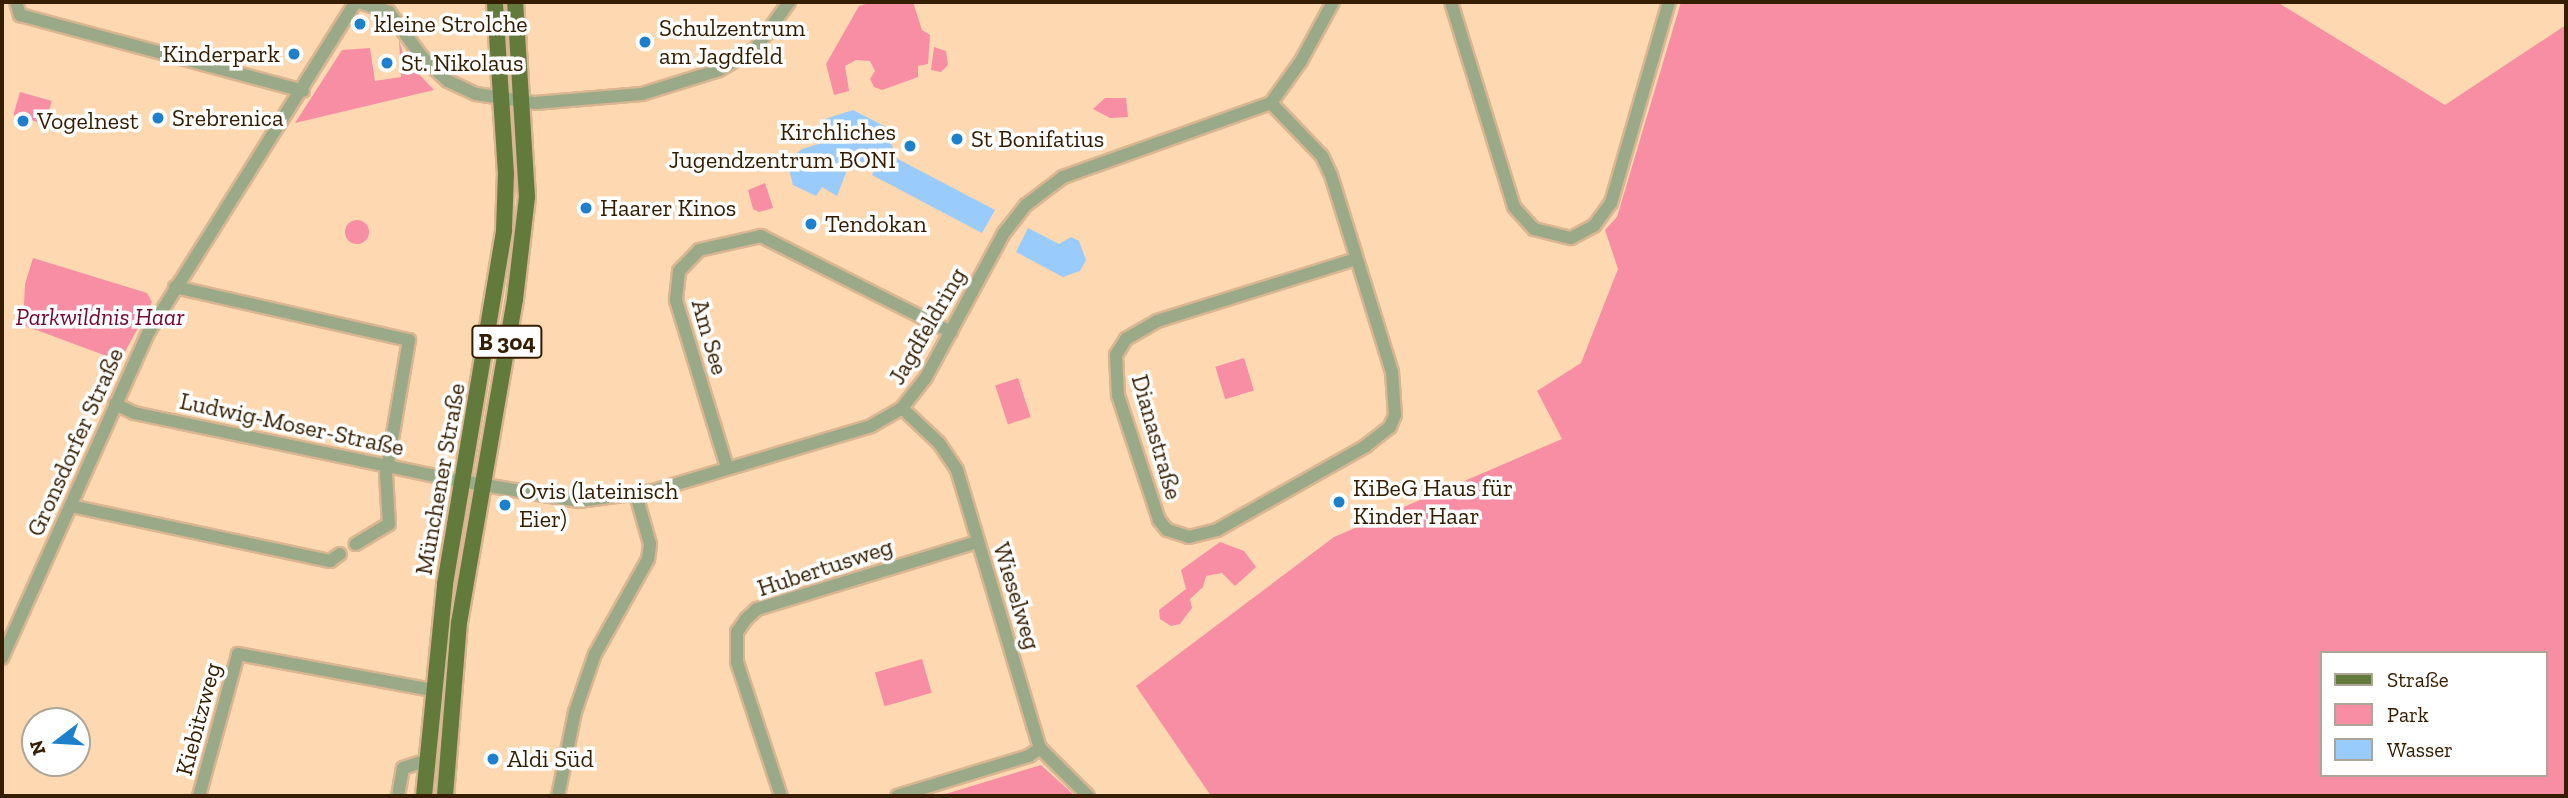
<!DOCTYPE html>
<meta charset="utf-8">
<style>
body{margin:0}
#map{position:relative;width:2568px;height:798px;overflow:hidden;background:#fdd8b1;font-family:"Zilla Slab",serif}
div>[style]{position:absolute}
.green>*{inset:0;background:#f88ea4;transform-origin:0 0}
.round{border-radius:50%}
.water>*{inset:0;background:#99ccfc}
.roads{filter:drop-shadow(2px 0 #d9b691) drop-shadow(-2px 0 #d9b691) drop-shadow(0 2px #d9b691) drop-shadow(0 -2px #d9b691)}
.minor>*{height:12px;margin:-6px;padding:0 6px;transform-origin:6px;border-radius:6px;background:#9aa988}
.major>*{height:16px;margin:-8px;padding:0 8px;transform-origin:8px;border-radius:8px;background:#627b3d}
.dots>*{width:19px;height:19px;translate:-50% -50%;box-sizing:border-box;border:4px solid #fff;border-radius:50%}
span{translate:-50% -50%;white-space:nowrap;text-align:center;line-height:1.15;-webkit-text-stroke:7px #fff;paint-order:stroke}
.shield-label span{padding:2px 5px;background:#fff;border:2px solid;border-radius:5px;-webkit-text-stroke-width:0}
.shield-label{font-size:23px;color:#341d01;font-weight:700}
.poi-label{font-size:24px;color:#341d01}
.left{translate:0 -50%;text-align:left}
.right{translate:-100% -50%;text-align:right}
.park-label{font-size:24px;color:#730730;font-style:italic}
.street-label{font-size:24px;color:#341d01}
.frame{position:absolute;inset:0;border:4px solid #341d01;pointer-events:none}
.legend{position:absolute;left:2320px;top:651px;width:228px;height:126px;box-sizing:border-box;background:#fff;border:2px solid #aea599;margin:0;padding:9px 12px;list-style:none;font-size:21px;color:#341d01}
.legend li{display:flex;align-items:center;gap:14px;height:35px}
.legend b{width:35px;border:2px solid #aea599}
.north{position:absolute;left:21px;top:707px;width:70px;height:70px;box-sizing:border-box;background:#fff;border:2px solid #aea599;border-radius:50%;rotate:253deg;font-size:19px;font-weight:700;line-height:28px;text-align:center;color:#341d01}
.north::after{content:'';display:block;margin:auto;width:24px;height:32px;background:#1c80cc;clip-path:polygon(50% 0,100% 100%,50% 72%,0 100%)}
</style>
<div id="map">
<div class="green">
<i style="clip-path:polygon(872px 2px,913px 2px,922px 30px,930px 35px,928px 64px,918px 66px,918px 77px,882px 90px,874px 87px,870px 79px,875px 71px,870px 61px,856px 60px,845px 66px,849px 91px,834px 95px,826px 64px,859px 6px)"></i>
<i style="clip-path:polygon(evenodd,1681px 2px,2277px 2px,2445px 105px,2566px 25px,2566px 796px,1211px 796px,1136px 686px,1334px 537px,1562px 439px,1537px 391px,1581px 363px,1618px 269px,1605px 230px,1617px 217px,1681px 2px,2321px 653px,2545px 653px,2545px 775px,2321px 775px,2321px 653px)"></i>
<i style="clip-path:polygon(399px 40px,408px 71px,416px 71px,434px 90px,295px 123px,342px 50px,370px 48px,375px 81px,401px 77px)"></i>
<i style="clip-path:polygon(934px 47px,946px 51px,948px 65px,941px 72px,931px 70px)"></i>
<i style="left:20px;top:92px;width:33px;height:24px;rotate:16deg"></i>
<i style="clip-path:polygon(1105px 98px,1126px 98px,1128px 117px,1110px 118px,1093px 109px)"></i>
<i style="clip-path:polygon(765px 183px,773px 208px,759px 212px,753px 209px,748px 190px)"></i>
<i class="round" style="left:345px;top:220px;width:24px;height:24px"></i>
<i style="clip-path:polygon(33px 258px,147px 293px,152px 302px,120px 361px,23px 325px,25px 284px)"></i>
<i style="left:1244px;top:358px;width:34px;height:30px;rotate:73deg"></i>
<i style="left:1018px;top:378px;width:41px;height:24px;rotate:72deg"></i>
<i style="clip-path:polygon(1220px 542px,1244px 551px,1256px 567px,1235px 586px,1222px 573px,1206px 576px,1203px 587px,1190px 599px,1192px 608px,1180px 624px,1171px 626px,1160px 619px,1159px 610px,1186px 589px,1181px 570px)"></i>
<i style="left:922px;top:659px;width:35px;height:49px;rotate:74deg"></i>
<i style="clip-path:polygon(1041px 765px,1075px 796px,939px 796px)"></i>
</div>
<div class="water">
<i style="clip-path:polygon(853px 110px,886px 127px,896px 158px,995px 210px,982px 233px,872px 175px,875px 169px,852px 157px,837px 196px,822px 187px,816px 196px,793px 185px,787px 162px,802px 149px,825px 142px,825px 119px)"></i>
<i style="clip-path:polygon(1028px 228px,1059px 244px,1071px 237px,1079px 241px,1086px 260px,1080px 271px,1063px 277px,1016px 252px)"></i>
</div>
<div class="roads">
<div class="minor">
<i style="left:16px;top:2px;width:14px;rotate:73deg"></i>
<i style="left:20px;top:15px;width:293px;rotate:15deg"></i>
<i style="left:359px;top:2px;width:32px;rotate:18deg"></i>
<i style="left:389px;top:12px;width:56px;rotate:53.7deg"></i>
<i style="left:422px;top:57px;width:35px;rotate:43deg"></i>
<i style="left:448px;top:81px;width:31px;rotate:25deg"></i>
<i style="left:476px;top:94px;width:60px;rotate:8.7deg"></i>
<i style="left:535px;top:103px;width:107px;rotate:-4.8deg"></i>
<i style="left:642px;top:94px;width:81px;rotate:-17.3deg"></i>
<i style="left:719px;top:70px;width:43px;rotate:-30.7deg"></i>
<i style="left:756px;top:48px;width:57px;rotate:-54.3deg"></i>
<i style="left:1451px;top:2px;width:214px;rotate:72.9deg"></i>
<i style="left:1514px;top:207px;width:30px;rotate:48deg"></i>
<i style="left:1534px;top:229px;width:38px;rotate:14deg"></i>
<i style="left:1571px;top:238px;width:26px;rotate:-28deg"></i>
<i style="left:1594px;top:226px;width:29px;rotate:-54deg"></i>
<i style="left:1611px;top:203px;width:209px;rotate:-73.9deg"></i>
<i style="left:1271px;top:103px;width:74px;rotate:46.1deg"></i>
<i style="left:1322px;top:156px;width:21px;rotate:65deg"></i>
<i style="left:1331px;top:175px;width:206px;rotate:72.8deg"></i>
<i style="left:1392px;top:372px;width:43px;rotate:86deg"></i>
<i style="left:1395px;top:415px;width:13px;rotate:113deg"></i>
<i style="left:1390px;top:427px;width:31px;rotate:142deg"></i>
<i style="left:1366px;top:446px;width:171px;rotate:150.6deg"></i>
<i style="left:1217px;top:530px;width:29px;rotate:166deg"></i>
<i style="left:1189px;top:537px;width:23px;rotate:-162deg"></i>
<i style="left:1167px;top:530px;width:13px;rotate:-129deg"></i>
<i style="left:1159px;top:520px;width:132px;rotate:-108.2deg"></i>
<i style="left:1118px;top:395px;width:40px;rotate:-92.9deg"></i>
<i style="left:1116px;top:355px;width:19px;rotate:-58deg"></i>
<i style="left:1126px;top:339px;width:36px;rotate:-30deg"></i>
<i style="left:1157px;top:321px;width:208px;rotate:-17.3deg"></i>
<i style="left:175px;top:287px;width:240px;rotate:12.8deg"></i>
<i style="left:409px;top:340px;width:136px;rotate:99.7deg"></i>
<i style="left:386px;top:474px;width:50px;rotate:86.6deg"></i>
<i style="left:389px;top:524px;width:39px;rotate:149deg"></i>
<i style="left:115px;top:404px;width:21px;rotate:25deg"></i>
<i style="left:134px;top:413px;width:322px;rotate:11.8deg"></i>
<i style="left:449px;top:479px;width:132px;rotate:9.6deg"></i>
<i style="left:579px;top:501px;width:75px;rotate:-7.7deg"></i>
<i style="left:653px;top:491px;width:227px;rotate:-16.6deg"></i>
<i style="left:871px;top:426px;width:36px;rotate:-30deg"></i>
<i style="left:902px;top:408px;width:37px;rotate:-52deg"></i>
<i style="left:925px;top:379px;width:166px;rotate:-61.6deg"></i>
<i style="left:1004px;top:233px;width:36px;rotate:-52deg"></i>
<i style="left:1026px;top:205px;width:46px;rotate:-37.1deg"></i>
<i style="left:1063px;top:177px;width:221px;rotate:-19.6deg"></i>
<i style="left:1271px;top:103px;width:52px;rotate:-54.5deg"></i>
<i style="left:1301px;top:61px;width:67px;rotate:-61.5deg"></i>
<i style="left:902px;top:408px;width:51px;rotate:43.4deg"></i>
<i style="left:939px;top:443px;width:32px;rotate:56deg"></i>
<i style="left:957px;top:470px;width:290px;rotate:73.4deg"></i>
<i style="left:1040px;top:748px;width:68px;rotate:45deg"></i>
<i style="left:727px;top:467px;width:175px;rotate:-107deg"></i>
<i style="left:676px;top:300px;width:29px;rotate:-84deg"></i>
<i style="left:679px;top:271px;width:29px;rotate:-46deg"></i>
<i style="left:699px;top:250px;width:64px;rotate:-12.7deg"></i>
<i style="left:761px;top:236px;width:213px;rotate:26.8deg"></i>
<i style="left:71px;top:506px;width:265px;rotate:12deg"></i>
<i style="left:330px;top:561px;width:12px;rotate:-35deg"></i>
<i style="left:2px;top:658px;width:356px;rotate:-65.8deg"></i>
<i style="left:148px;top:333px;width:391px;rotate:-57.9deg"></i>
<i style="left:199px;top:796px;width:147px;rotate:-74.6deg"></i>
<i style="left:238px;top:654px;width:197px;rotate:10.5deg"></i>
<i style="left:398px;top:796px;width:28px;rotate:-80deg"></i>
<i style="left:403px;top:768px;width:22px;rotate:-18deg"></i>
<i style="left:558px;top:796px;width:86px;rotate:-78.6deg"></i>
<i style="left:575px;top:712px;width:61px;rotate:-71deg"></i>
<i style="left:595px;top:654px;width:109px;rotate:-60.8deg"></i>
<i style="left:648px;top:559px;width:15px;rotate:-82deg"></i>
<i style="left:650px;top:544px;width:51px;rotate:-105.9deg"></i>
<i style="left:781px;top:796px;width:141px;rotate:-108.2deg"></i>
<i style="left:737px;top:662px;width:30px;rotate:-90deg"></i>
<i style="left:737px;top:632px;width:16px;rotate:-55deg"></i>
<i style="left:746px;top:619px;width:15px;rotate:-42deg"></i>
<i style="left:757px;top:609px;width:231px;rotate:-16.9deg"></i>
<i style="left:897px;top:796px;width:138px;rotate:-16.9deg"></i>
<i style="left:1029px;top:756px;width:14px;rotate:-36deg"></i>
</div>
<div class="major">
<i style="left:424px;top:796px;width:213px;rotate:-84.3deg"></i>
<i style="left:445px;top:584px;width:359px;rotate:-80.5deg"></i>
<i style="left:504px;top:230px;width:56px;rotate:-88deg"></i>
<i style="left:506px;top:174px;width:172px;rotate:-93.7deg"></i>
<i style="left:445px;top:796px;width:174px;rotate:-85.4deg"></i>
<i style="left:459px;top:623px;width:329px;rotate:-80.2deg"></i>
<i style="left:515px;top:299px;width:103px;rotate:-83.3deg"></i>
<i style="left:527px;top:197px;width:195px;rotate:-93.5deg"></i>
</div>
</div>
<div class="dots">
<i style="left:360px;top:24px;background:#1c80cc"></i>
<i style="left:645px;top:42px;background:#1c80cc"></i>
<i style="left:294px;top:54px;background:#1c80cc"></i>
<i style="left:387px;top:63px;background:#1c80cc"></i>
<i style="left:158px;top:118px;background:#1c80cc"></i>
<i style="left:23px;top:121px;background:#1c80cc"></i>
<i style="left:957px;top:139px;background:#1c80cc"></i>
<i style="left:910px;top:146px;background:#1c80cc"></i>
<i style="left:586px;top:208px;background:#1c80cc"></i>
<i style="left:811px;top:224px;background:#1c80cc"></i>
<i style="left:1339px;top:502px;background:#1c80cc"></i>
<i style="left:505px;top:505px;background:#1c80cc"></i>
<i style="left:493px;top:759px;background:#1c80cc"></i>
</div>
<div class="shield-label">
<span style="left:507px;top:342px">B 304</span>
</div>
<div class="poi-label">
<span class="left" style="left:374px;top:24px">kleine Strolche</span>
<span class="left" style="left:659px;top:42px">Schulzentrum<br>am Jagdfeld</span>
<span class="right" style="left:280px;top:54px">Kinderpark</span>
<span class="left" style="left:401px;top:63px">St. Nikolaus</span>
<span class="left" style="left:172px;top:118px">Srebrenica</span>
<span class="left" style="left:37px;top:121px">Vogelnest</span>
<span class="right" style="left:896px;top:146px">Kirchliches<br>Jugendzentrum BONI</span>
<span class="left" style="left:971px;top:139px">St Bonifatius</span>
<span class="left" style="left:600px;top:208px">Haarer Kinos</span>
<span class="left" style="left:825px;top:224px">Tendokan</span>
<span class="left" style="left:1353px;top:502px">KiBeG Haus für<br>Kinder Haar</span>
<span class="left" style="left:519px;top:505px">Ovis (lateinisch<br>Eier)</span>
<span class="left" style="left:507px;top:759px">Aldi Süd</span>
</div>
<div class="park-label">
<span style="left:100px;top:317px">Parkwildnis Haar</span>
</div>
<div class="street-label">
<span style="left:927px;top:326px;rotate:-60deg">Jagdfeldring</span>
<span style="left:710px;top:337px;rotate:74deg">Am See</span>
<span style="left:292px;top:424px;rotate:12deg">Ludwig-Moser-Straße</span>
<span style="left:1157px;top:437px;rotate:74deg">Dianastraße</span>
<span style="left:75px;top:442px;rotate:-66deg">Gronsdorfer Straße</span>
<span style="left:440px;top:479px;rotate:-80deg">Münchener Straße</span>
<span style="left:825px;top:567px;rotate:-18deg">Hubertusweg</span>
<span style="left:1017px;top:596px;rotate:73deg">Wieselweg</span>
<span style="left:198px;top:719px;rotate:-75deg">Kiebitzweg</span>
</div>
<div class="frame"></div>
<ul class="legend">
<li><b style="height:9px;background:#627b3d"></b>Straße</li>
<li><b style="height:19px;background:#f88ea4"></b>Park</li>
<li><b style="height:19px;background:#99ccfc"></b>Wasser</li>
</ul>
<div class="north">N</div>
</div>
